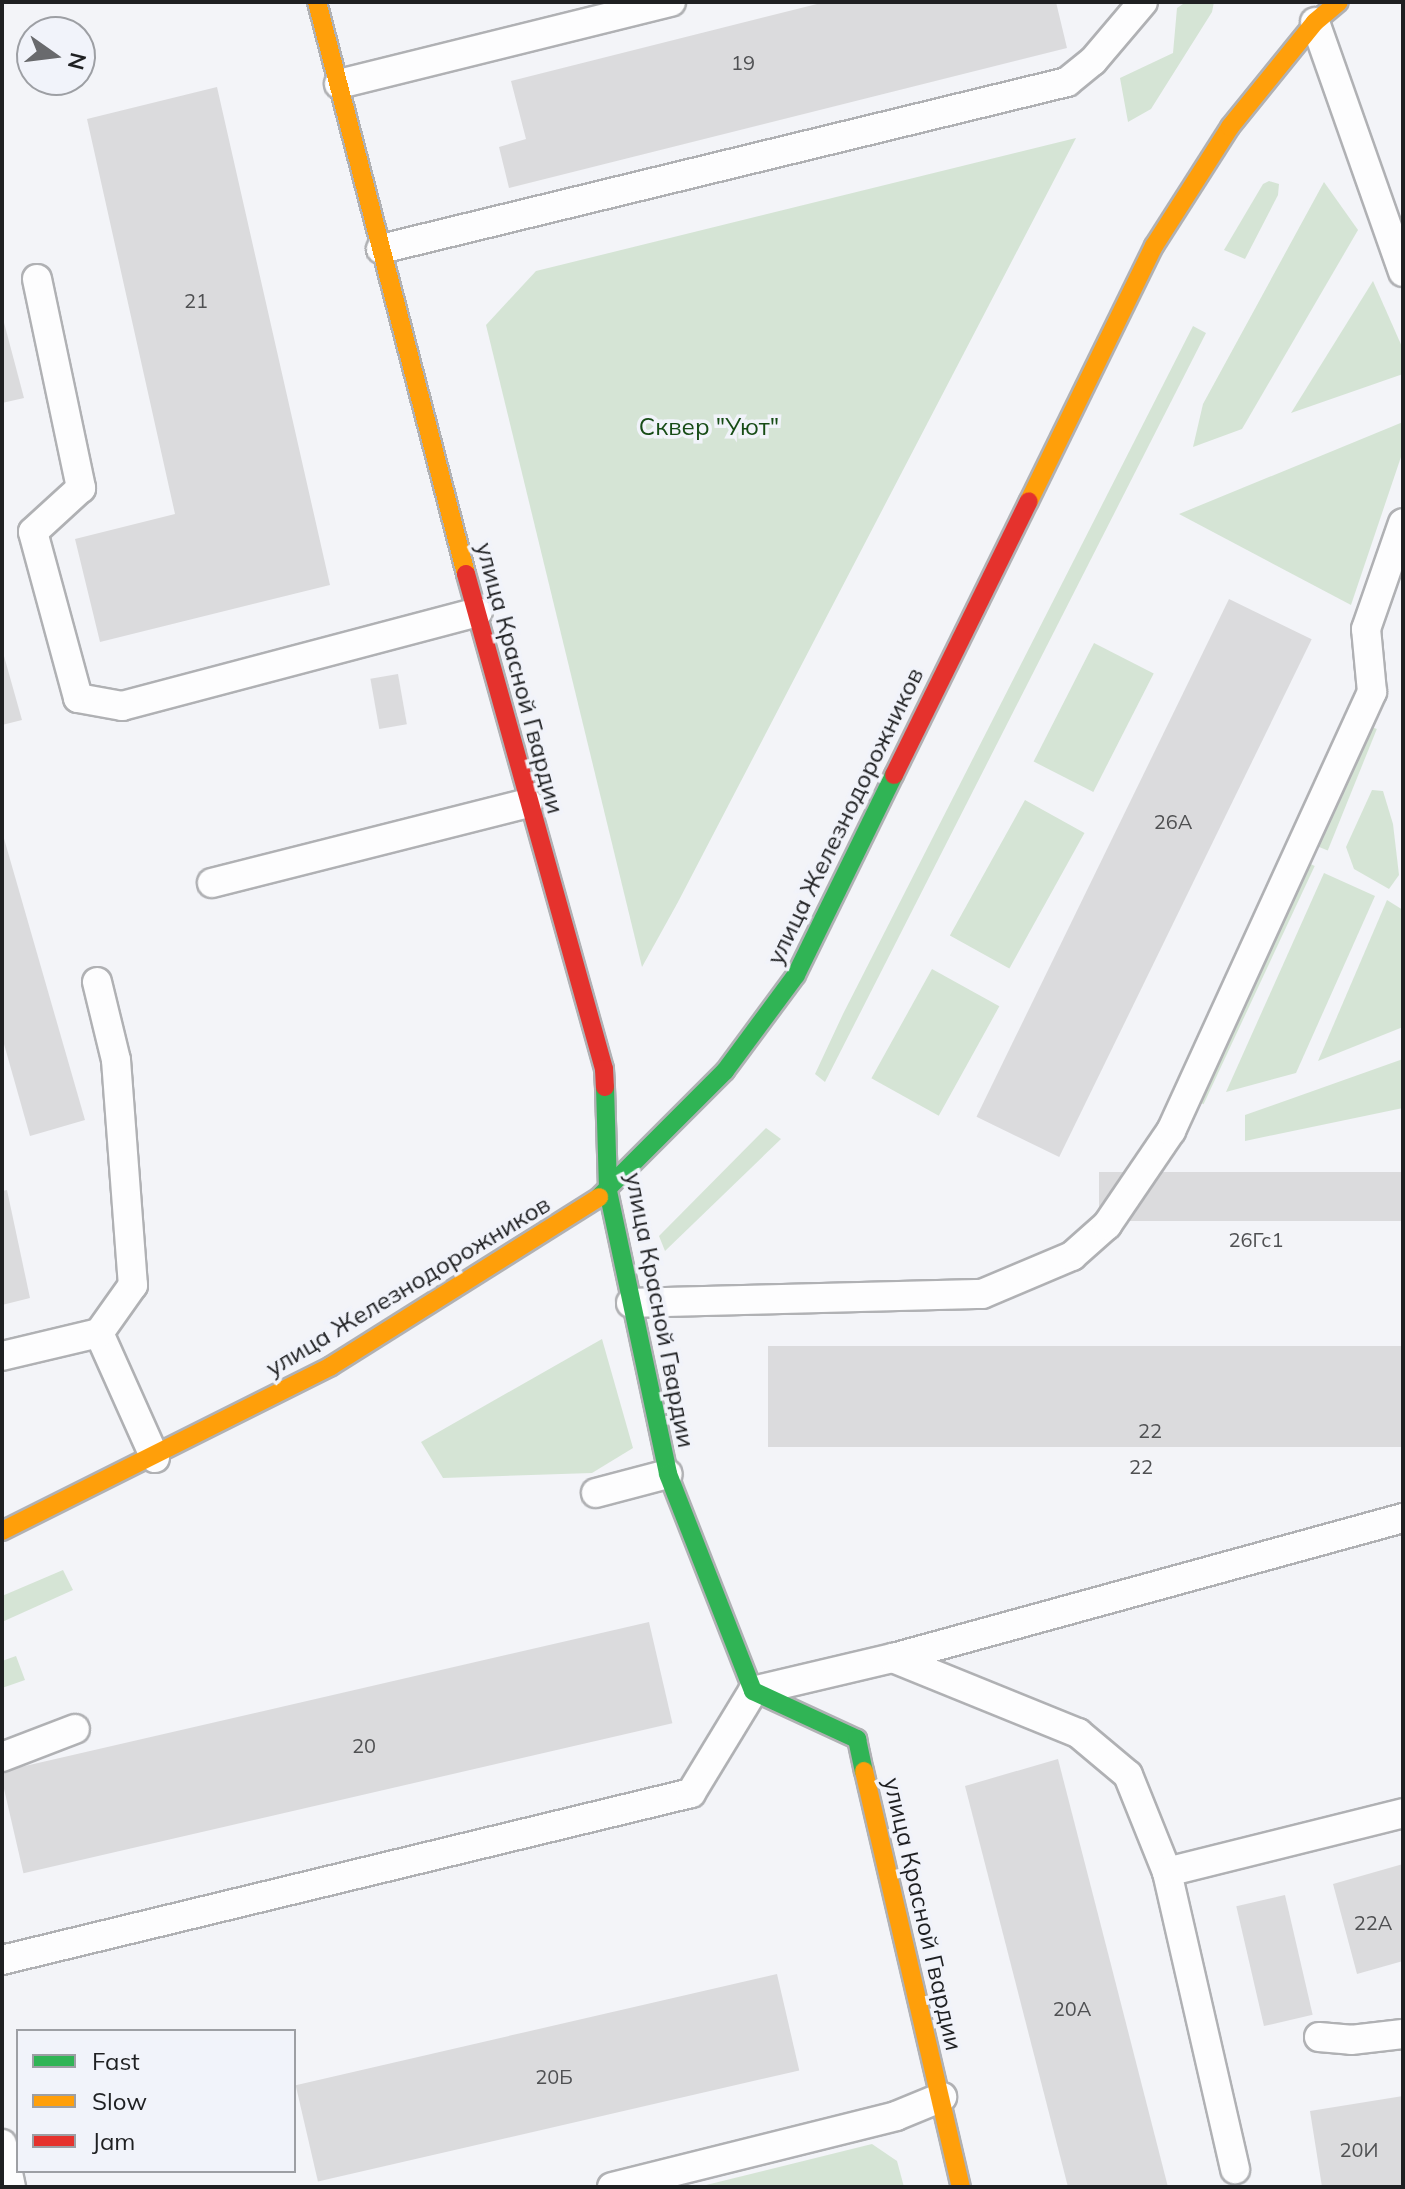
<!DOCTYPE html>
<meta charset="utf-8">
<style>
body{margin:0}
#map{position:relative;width:1405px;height:2189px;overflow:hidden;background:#f3f4f8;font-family:Mulish,sans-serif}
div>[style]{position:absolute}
.green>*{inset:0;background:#d5e4d5;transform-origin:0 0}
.building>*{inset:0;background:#dbdbdd;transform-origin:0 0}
.roads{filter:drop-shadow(2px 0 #b0b1b4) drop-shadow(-2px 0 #b0b1b4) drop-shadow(0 2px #b0b1b4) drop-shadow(0 -2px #b0b1b4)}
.lane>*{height:28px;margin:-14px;padding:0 14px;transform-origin:14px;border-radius:14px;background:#fdfdfe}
.fast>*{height:18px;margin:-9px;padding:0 9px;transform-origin:9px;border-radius:9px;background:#30b455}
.slow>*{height:18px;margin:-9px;padding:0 9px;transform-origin:9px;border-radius:9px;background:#ff9f0a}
.jam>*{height:18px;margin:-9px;padding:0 9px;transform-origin:9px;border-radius:9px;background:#e5322d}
span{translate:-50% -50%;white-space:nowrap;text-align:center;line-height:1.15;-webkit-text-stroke:7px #f1f3fa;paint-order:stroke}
.number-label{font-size:20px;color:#4f5052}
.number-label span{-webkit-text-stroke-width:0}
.park-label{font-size:24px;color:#174c16}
.street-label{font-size:24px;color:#1f2022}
.frame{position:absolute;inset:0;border:4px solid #1f2022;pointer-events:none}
.legend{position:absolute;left:16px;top:2029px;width:280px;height:144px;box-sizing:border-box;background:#f1f3fa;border:2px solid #9d9fa4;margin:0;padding:10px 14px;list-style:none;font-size:24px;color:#1f2022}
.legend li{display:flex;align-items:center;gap:16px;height:40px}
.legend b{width:40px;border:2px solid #9d9fa4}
.north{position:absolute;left:16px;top:16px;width:80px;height:80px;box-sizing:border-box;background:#f1f3fa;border:2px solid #9d9fa4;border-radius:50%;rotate:104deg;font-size:22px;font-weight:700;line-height:32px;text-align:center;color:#1f2022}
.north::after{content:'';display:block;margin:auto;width:28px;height:36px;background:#696a6d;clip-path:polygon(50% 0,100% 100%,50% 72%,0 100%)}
</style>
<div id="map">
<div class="green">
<i style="clip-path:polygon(1186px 2px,1214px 2px,1212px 12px,1151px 109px,1128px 122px,1120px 78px,1173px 53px,1177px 8px)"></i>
<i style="clip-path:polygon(1076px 138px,678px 902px,642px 967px,486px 325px,536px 271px)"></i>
<i style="clip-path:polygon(1269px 181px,1279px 184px,1278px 195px,1245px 259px,1224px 250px,1263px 184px)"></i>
<i style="clip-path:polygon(1324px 182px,1358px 230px,1242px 429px,1193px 447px,1203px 404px)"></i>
<i style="clip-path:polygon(1373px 281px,1403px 349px,1403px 374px,1291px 413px)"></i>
<i style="clip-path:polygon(1193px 326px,1206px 333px,825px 1082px,815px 1074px,843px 1014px)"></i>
<i style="clip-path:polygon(1403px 422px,1403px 451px,1351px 605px,1179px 514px)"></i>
<i style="left:1094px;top:643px;width:67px;height:133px;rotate:27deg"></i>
<i style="left:1362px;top:723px;width:16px;height:131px;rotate:22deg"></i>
<i style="clip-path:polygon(1372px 790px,1383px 791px,1393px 824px,1399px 875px,1389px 889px,1354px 869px,1346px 847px)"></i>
<i style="left:1025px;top:800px;width:68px;height:155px;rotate:29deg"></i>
<i style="left:1302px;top:860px;width:14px;height:263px;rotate:25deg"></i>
<i style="clip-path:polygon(1324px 873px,1375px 896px,1296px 1073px,1226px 1092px)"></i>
<i style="clip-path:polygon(1387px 900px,1403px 910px,1403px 1027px,1318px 1061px)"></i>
<i style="left:932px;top:969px;width:77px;height:125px;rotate:29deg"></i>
<i style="clip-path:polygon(1403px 1059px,1403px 1108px,1245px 1141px,1245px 1115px)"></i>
<i style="clip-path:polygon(766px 1128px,781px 1139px,665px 1251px,659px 1236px)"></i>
<i style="clip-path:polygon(602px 1339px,633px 1448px,592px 1473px,443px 1478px,421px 1442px)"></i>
<i style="clip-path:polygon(63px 1570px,73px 1590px,2px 1622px,2px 1596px)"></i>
<i style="clip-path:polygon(16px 1656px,25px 1680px,2px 1688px,2px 1661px)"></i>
<i style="clip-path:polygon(872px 2144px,897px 2161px,904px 2187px,698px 2187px)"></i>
</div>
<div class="building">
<i style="clip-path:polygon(825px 2px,1056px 2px,1067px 48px,509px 188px,499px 147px,526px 139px,511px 81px)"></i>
<i style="clip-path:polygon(217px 87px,330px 585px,100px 642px,75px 539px,175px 514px,87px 119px)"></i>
<i style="clip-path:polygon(2px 315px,24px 398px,2px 403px)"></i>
<i style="left:1229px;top:599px;width:92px;height:576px;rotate:26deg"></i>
<i style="clip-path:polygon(2px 649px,22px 720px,2px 725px)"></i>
<i style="left:398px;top:674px;width:51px;height:28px;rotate:80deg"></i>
<i style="clip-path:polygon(3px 835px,85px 1120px,30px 1136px,2px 1037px)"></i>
<i style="left:1403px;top:1172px;width:49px;height:304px;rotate:90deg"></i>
<i style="clip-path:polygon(7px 1190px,30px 1298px,2px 1305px,2px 1191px)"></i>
<i style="left:1403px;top:1346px;width:101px;height:635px;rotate:90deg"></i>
<i style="left:649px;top:1622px;width:104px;height:666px;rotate:77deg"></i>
<i style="clip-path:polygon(1058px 1759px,1109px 1957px,1168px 2187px,1068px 2187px,965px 1786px)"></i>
<i style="clip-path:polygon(1403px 1864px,1403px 1961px,1357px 1974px,1333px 1884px)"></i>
<i style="left:1285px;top:1895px;width:123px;height:50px;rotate:77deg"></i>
<i style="left:777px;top:1974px;width:99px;height:494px;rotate:77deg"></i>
<i style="clip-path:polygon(1403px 2096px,1403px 2187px,1322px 2187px,1310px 2111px)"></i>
</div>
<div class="roads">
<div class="lane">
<i style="left:1315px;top:22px;width:265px;rotate:70.6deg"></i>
<i style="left:339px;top:84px;width:342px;rotate:-13.9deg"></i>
<i style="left:381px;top:249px;width:706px;rotate:-13.68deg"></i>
<i style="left:1067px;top:82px;width:33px;rotate:-39deg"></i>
<i style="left:1093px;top:61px;width:77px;rotate:-49.7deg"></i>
<i style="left:37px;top:279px;width:214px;rotate:78.1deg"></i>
<i style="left:81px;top:488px;width:65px;rotate:137.5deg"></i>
<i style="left:33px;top:532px;width:172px;rotate:74.8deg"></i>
<i style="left:78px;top:698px;width:45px;rotate:10.3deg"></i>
<i style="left:122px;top:706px;width:368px;rotate:-14.8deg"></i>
<i style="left:212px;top:883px;width:326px;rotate:-14.2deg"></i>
<i style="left:97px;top:982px;width:80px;rotate:76.3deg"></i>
<i style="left:116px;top:1060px;width:226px;rotate:85.7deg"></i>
<i style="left:133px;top:1285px;width:59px;rotate:125.3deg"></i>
<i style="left:99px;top:1333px;width:137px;rotate:65.9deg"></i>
<i style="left:631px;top:1303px;width:351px;rotate:-1.5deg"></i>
<i style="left:982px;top:1294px;width:98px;rotate:-22.9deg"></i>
<i style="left:1072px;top:1256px;width:47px;rotate:-41.5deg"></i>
<i style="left:1107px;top:1225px;width:114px;rotate:-55.8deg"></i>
<i style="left:1171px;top:1131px;width:483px;rotate:-65.4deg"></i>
<i style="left:1372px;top:692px;width:63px;rotate:-95.4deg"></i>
<i style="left:1366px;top:629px;width:112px;rotate:-70.8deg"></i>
<i style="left:2px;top:1356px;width:100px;rotate:-13.3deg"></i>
<i style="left:596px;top:1493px;width:74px;rotate:-14.8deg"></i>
<i style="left:893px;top:1658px;width:200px;rotate:22.1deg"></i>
<i style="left:1078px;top:1733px;width:65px;rotate:40deg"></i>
<i style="left:1128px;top:1775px;width:105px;rotate:68.1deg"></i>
<i style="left:1167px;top:1872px;width:305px;rotate:77.1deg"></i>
<i style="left:2px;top:1757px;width:78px;rotate:-21deg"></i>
<i style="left:1167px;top:1872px;width:243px;rotate:-14deg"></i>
<i style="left:2px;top:1960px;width:709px;rotate:-13.62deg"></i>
<i style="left:691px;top:1793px;width:119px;rotate:-58.7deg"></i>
<i style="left:753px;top:1691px;width:144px;rotate:-13.3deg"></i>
<i style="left:893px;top:1658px;width:529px;rotate:-15.35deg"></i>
<i style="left:1319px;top:2037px;width:32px;rotate:5deg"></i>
<i style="left:1351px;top:2040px;width:52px;rotate:-6.6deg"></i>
<i style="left:2px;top:2144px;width:44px;rotate:78.2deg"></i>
<i style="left:612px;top:2187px;width:293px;rotate:-14deg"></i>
<i style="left:896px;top:2116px;width:50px;rotate:-22.4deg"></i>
</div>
<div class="fast">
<i style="left:605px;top:1087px;width:104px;rotate:88.3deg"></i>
<i style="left:608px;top:1191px;width:289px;rotate:78deg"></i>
<i style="left:668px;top:1474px;width:233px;rotate:68.6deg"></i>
<i style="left:753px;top:1691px;width:115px;rotate:24.8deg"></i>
<i style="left:857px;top:1739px;width:33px;rotate:78deg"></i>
<i style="left:599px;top:1197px;width:178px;rotate:-45deg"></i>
<i style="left:725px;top:1071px;width:119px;rotate:-53.5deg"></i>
<i style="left:796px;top:975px;width:223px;rotate:-63.9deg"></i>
</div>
<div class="slow">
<i style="left:317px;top:2px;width:591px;rotate:75.4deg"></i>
<i style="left:1029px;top:501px;width:284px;rotate:-63.9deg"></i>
<i style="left:1154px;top:246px;width:141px;rotate:-57.4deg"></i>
<i style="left:1230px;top:127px;width:135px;rotate:-51deg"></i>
<i style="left:1315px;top:22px;width:31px;rotate:-40deg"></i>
<i style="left:2px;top:1531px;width:368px;rotate:-26.6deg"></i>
<i style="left:331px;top:1366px;width:317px;rotate:-32.2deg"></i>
<i style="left:864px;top:1771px;width:427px;rotate:76.9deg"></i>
</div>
<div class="jam">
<i style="left:466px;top:574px;width:514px;rotate:74.42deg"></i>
<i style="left:604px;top:1069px;width:18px;rotate:87deg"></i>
<i style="left:894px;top:775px;width:305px;rotate:-63.8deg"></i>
</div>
</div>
<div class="number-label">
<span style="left:743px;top:62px">19</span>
<span style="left:196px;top:300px">21</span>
<span style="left:1173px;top:821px">26А</span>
<span style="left:1256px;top:1239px">26Гс1</span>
<span style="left:1150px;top:1430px">22</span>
<span style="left:1141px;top:1466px">22</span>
<span style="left:364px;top:1745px">20</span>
<span style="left:1373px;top:1922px">22А</span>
<span style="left:1072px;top:2008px">20А</span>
<span style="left:554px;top:2076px">20Б</span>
<span style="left:1359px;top:2149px">20И</span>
</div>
<div class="park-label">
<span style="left:709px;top:427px">Сквер "Уют"</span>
</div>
<div class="street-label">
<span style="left:520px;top:678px;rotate:75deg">улица Красной Гвардии</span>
<span style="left:845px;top:816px;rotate:-64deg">улица Железнодорожников</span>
<span style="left:408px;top:1286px;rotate:-31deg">улица Железнодорожников</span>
<span style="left:660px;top:1310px;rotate:79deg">улица Красной Гвардии</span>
<span style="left:923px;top:1914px;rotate:77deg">улица Красной Гвардии</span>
</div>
<div class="frame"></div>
<ul class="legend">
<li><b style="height:10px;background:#30b455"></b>Fast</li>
<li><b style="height:10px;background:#ff9f0a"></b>Slow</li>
<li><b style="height:10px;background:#e5322d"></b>Jam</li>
</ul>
<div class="north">N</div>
</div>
